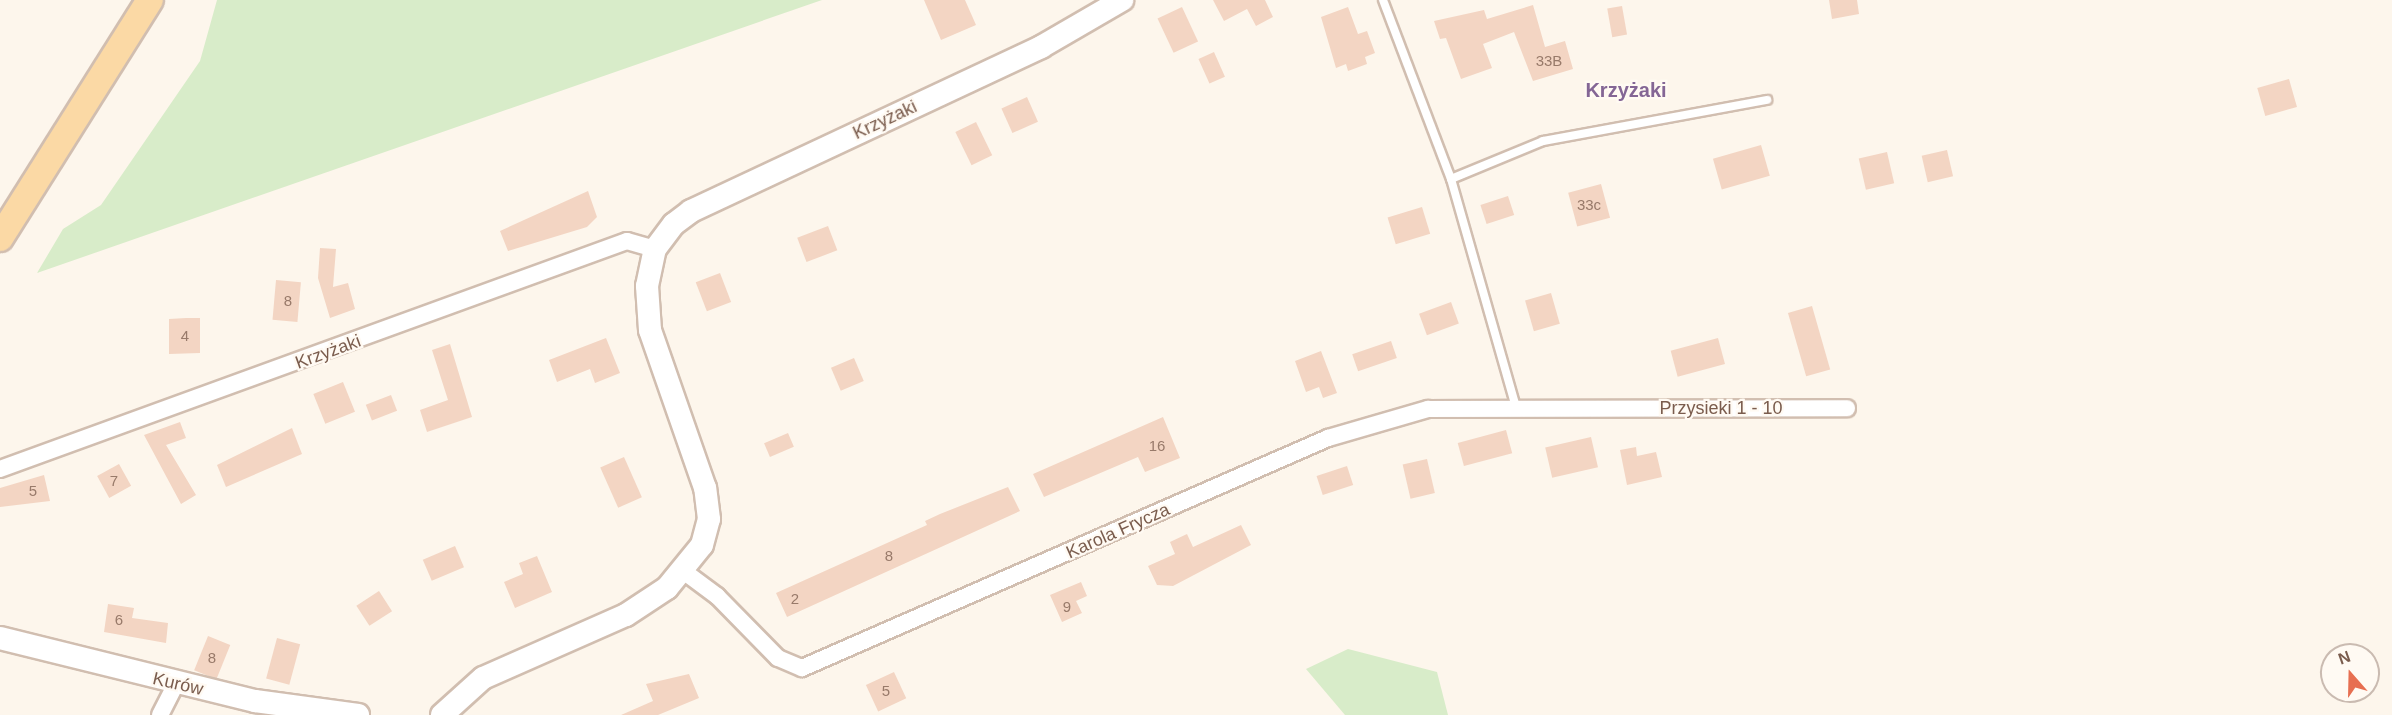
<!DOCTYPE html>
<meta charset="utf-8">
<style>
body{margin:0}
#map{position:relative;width:2392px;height:715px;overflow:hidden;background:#fdf6ec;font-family:Helvetica,sans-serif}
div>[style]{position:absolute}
.green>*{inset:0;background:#d8ecc9}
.building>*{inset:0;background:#f3d5c3;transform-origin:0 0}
.roads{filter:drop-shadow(2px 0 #d1beb0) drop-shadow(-2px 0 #d1beb0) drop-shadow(0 2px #d1beb0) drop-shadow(0 -2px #d1beb0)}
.lane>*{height:8px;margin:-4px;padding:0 4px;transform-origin:4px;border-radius:4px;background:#fff}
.street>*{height:16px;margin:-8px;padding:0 8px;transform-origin:8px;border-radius:8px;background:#fff}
.secondary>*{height:22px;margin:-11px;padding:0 11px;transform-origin:11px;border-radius:11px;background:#fff}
.primary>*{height:26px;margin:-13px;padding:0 13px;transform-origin:13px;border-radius:13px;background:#fbd9a5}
span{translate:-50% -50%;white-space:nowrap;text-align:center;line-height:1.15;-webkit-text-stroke:4.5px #fffaf3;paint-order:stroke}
.number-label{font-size:15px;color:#987a6a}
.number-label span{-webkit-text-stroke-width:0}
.street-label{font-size:18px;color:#7a5c4d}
.neighbourhood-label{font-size:20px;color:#846695;font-weight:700}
.north{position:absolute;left:2320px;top:643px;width:60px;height:60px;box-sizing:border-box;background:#fffaf3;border:2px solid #cabbb1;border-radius:50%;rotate:340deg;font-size:16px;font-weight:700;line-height:24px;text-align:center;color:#7a5c4d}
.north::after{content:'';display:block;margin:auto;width:21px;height:27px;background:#e76f51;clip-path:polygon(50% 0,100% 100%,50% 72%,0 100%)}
</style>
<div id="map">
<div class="green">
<i style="clip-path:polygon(217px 0,822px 0,37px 273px,63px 229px,101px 205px,200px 61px)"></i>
<i style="clip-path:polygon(1348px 649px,1437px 672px,1448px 715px,1345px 715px,1306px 669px)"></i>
</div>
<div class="building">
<i style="clip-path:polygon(924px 0,965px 0,976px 25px,941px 40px)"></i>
<i style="clip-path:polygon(1213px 0,1265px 0,1273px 17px,1256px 26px,1247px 9px,1224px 21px)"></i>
<i style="clip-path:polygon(1829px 0,1857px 0,1859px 14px,1832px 19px)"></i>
<i style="clip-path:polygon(1533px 5px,1545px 47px,1565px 41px,1573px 69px,1533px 81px,1514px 32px,1483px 44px,1492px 68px,1461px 79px,1446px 38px,1440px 39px,1434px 21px,1484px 10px,1487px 19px)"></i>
<i style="left:1622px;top:6px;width:29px;height:15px;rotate:80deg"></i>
<i style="left:1182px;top:7px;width:38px;height:27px;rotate:65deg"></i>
<i style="clip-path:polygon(1348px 7px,1358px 34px,1367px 31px,1375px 53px,1365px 57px,1367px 64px,1348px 71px,1346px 64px,1336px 68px,1321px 17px)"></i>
<i style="left:1214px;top:52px;width:27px;height:17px;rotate:66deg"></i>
<i style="left:2289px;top:79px;width:29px;height:33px;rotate:74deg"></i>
<i style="left:1027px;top:97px;width:27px;height:28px;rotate:66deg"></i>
<i style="left:976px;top:122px;width:37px;height:23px;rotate:64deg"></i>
<i style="left:1761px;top:145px;width:32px;height:50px;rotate:74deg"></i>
<i style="left:1947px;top:150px;width:27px;height:26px;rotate:77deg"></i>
<i style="left:1887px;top:152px;width:32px;height:29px;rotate:77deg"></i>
<i style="left:1601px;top:184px;width:35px;height:34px;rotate:75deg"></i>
<i style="clip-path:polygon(588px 191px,597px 217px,587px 227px,508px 251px,500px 231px)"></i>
<i style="left:1508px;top:196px;width:20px;height:29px;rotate:72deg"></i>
<i style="left:1422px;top:207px;width:28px;height:36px;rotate:73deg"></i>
<i style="left:828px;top:226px;width:26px;height:33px;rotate:69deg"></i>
<i style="clip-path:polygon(320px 248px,336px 249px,333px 287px,348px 283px,355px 309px,330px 318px,318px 278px)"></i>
<i style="left:720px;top:273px;width:31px;height:26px;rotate:69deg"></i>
<i style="left:276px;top:280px;width:25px;height:40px;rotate:5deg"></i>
<i style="left:1551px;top:293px;width:32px;height:27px;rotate:74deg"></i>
<i style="left:1451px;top:302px;width:23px;height:34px;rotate:70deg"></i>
<i style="left:1812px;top:306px;width:66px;height:25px;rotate:74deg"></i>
<i style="clip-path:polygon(186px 318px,200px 318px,200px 353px,169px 354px,169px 319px)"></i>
<i style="clip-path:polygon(606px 338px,620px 373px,595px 383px,590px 369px,557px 382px,549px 360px)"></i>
<i style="left:1718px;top:338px;width:27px;height:49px;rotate:75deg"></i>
<i style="left:1391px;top:341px;width:18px;height:41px;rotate:71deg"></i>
<i style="clip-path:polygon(450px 344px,472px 417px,427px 432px,420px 410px,448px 400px,432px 350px)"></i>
<i style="clip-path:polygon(1321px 351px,1337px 393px,1323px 398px,1319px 387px,1306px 392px,1295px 361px)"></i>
<i style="left:854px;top:358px;width:25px;height:25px;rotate:67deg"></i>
<i style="left:343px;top:382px;width:32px;height:32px;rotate:68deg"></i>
<i style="left:391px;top:395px;width:17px;height:27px;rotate:69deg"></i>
<i style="clip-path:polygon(1163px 417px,1180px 458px,1145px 472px,1138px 457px,1044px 497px,1033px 474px)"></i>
<i style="clip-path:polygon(180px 422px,186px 438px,166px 445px,196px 495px,181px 504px,144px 435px)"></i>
<i style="clip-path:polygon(292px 428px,302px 454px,226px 487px,217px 465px)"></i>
<i style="left:1506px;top:430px;width:24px;height:50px;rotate:75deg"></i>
<i style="left:788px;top:433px;width:15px;height:26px;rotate:67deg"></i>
<i style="left:1591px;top:437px;width:31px;height:47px;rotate:77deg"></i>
<i style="clip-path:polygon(1636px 447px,1637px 456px,1656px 452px,1662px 477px,1627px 485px,1620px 450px)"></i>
<i style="left:624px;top:457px;width:44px;height:26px;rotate:66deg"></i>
<i style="left:1427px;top:459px;width:35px;height:25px;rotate:77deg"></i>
<i style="left:119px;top:464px;width:25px;height:25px;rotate:61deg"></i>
<i style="left:1347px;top:466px;width:20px;height:32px;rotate:72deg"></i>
<i style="clip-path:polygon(44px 475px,50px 501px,0 507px,0 488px)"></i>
<i style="clip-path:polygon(1008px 487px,1020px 511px,787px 617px,776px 593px,927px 525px,925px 521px,940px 514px)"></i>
<i style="clip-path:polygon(1241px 525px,1251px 545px,1173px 586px,1157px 585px,1148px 566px,1175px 554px,1170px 542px,1187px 534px,1193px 547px)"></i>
<i style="left:455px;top:546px;width:23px;height:35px;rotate:67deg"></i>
<i style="clip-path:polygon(537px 556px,552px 592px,515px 608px,504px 582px,523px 574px,519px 563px)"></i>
<i style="clip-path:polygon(1081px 582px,1087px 596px,1076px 601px,1082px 613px,1062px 622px,1050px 595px)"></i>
<i style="left:379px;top:591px;width:24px;height:27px;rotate:57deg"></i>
<i style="clip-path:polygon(108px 604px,134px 608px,132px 618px,168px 623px,166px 643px,104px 632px)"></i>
<i style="left:208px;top:636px;width:24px;height:37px;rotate:22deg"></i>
<i style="left:277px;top:638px;width:24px;height:42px;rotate:15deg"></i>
<i style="left:894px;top:672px;width:29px;height:31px;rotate:65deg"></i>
<i style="clip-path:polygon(689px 674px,699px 698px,658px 715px,621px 715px,653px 701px,646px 684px)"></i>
</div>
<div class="roads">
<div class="lane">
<i style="left:1383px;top:0;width:191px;rotate:69.2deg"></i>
<i style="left:1451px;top:179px;width:234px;rotate:74.1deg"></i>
<i style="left:1451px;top:179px;width:100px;rotate:-22.4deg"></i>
<i style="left:1543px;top:141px;width:228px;rotate:-10.4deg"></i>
</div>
<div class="street">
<i style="left:0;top:469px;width:667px;rotate:-19.98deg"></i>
<i style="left:627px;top:241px;width:29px;rotate:16deg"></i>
<i style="left:682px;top:570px;width:44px;rotate:36.6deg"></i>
<i style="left:717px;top:596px;width:87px;rotate:45.5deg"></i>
<i style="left:778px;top:658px;width:26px;rotate:23deg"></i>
<i style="left:802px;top:668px;width:574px;rotate:-23.62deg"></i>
<i style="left:1328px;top:438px;width:104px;rotate:-16.2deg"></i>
<i style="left:1428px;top:409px;width:419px;rotate:-0.1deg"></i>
<i style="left:160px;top:715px;width:35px;rotate:-63deg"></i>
</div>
<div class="secondary">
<i style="left:0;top:638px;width:263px;rotate:13.9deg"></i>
<i style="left:255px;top:701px;width:104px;rotate:7.7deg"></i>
<i style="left:442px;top:715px;width:55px;rotate:-42.1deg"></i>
<i style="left:483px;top:678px;width:156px;rotate:-23.8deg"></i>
<i style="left:626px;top:615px;width:49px;rotate:-33.4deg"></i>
<i style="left:667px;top:588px;width:55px;rotate:-50.9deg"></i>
<i style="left:702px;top:545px;width:27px;rotate:-75deg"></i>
<i style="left:709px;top:519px;width:31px;rotate:-97deg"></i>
<i style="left:705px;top:488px;width:167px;rotate:-109.2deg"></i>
<i style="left:650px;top:330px;width:44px;rotate:-93.9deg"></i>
<i style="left:647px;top:286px;width:38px;rotate:-78deg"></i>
<i style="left:655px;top:249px;width:31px;rotate:-53deg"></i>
<i style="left:674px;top:224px;width:21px;rotate:-37deg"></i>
<i style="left:691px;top:211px;width:387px;rotate:-25.1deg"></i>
<i style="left:1041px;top:47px;width:94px;rotate:-30.1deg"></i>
</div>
<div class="primary">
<i style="left:0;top:238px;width:281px;rotate:-57.8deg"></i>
</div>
</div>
<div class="number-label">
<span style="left:1549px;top:61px">33B</span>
<span style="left:1589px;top:205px">33c</span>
<span style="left:288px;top:301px">8</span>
<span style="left:185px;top:336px">4</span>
<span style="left:1157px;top:446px">16</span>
<span style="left:114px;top:481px">7</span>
<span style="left:33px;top:491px">5</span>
<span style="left:889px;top:556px">8</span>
<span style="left:795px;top:599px">2</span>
<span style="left:1067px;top:607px">9</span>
<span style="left:119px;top:620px">6</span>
<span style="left:212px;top:658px">8</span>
<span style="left:886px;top:691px">5</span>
</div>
<div class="street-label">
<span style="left:885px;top:120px;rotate:-25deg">Krzyżaki</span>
<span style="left:328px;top:352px;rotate:-20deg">Krzyżaki</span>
<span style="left:1721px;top:408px">Przysieki 1 - 10</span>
<span style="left:1118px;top:531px;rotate:-24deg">Karola Frycza</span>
<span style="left:178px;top:684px;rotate:13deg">Kurów</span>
</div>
<div class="neighbourhood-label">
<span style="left:1626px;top:90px">Krzyżaki</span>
</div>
<div class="north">N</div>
</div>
